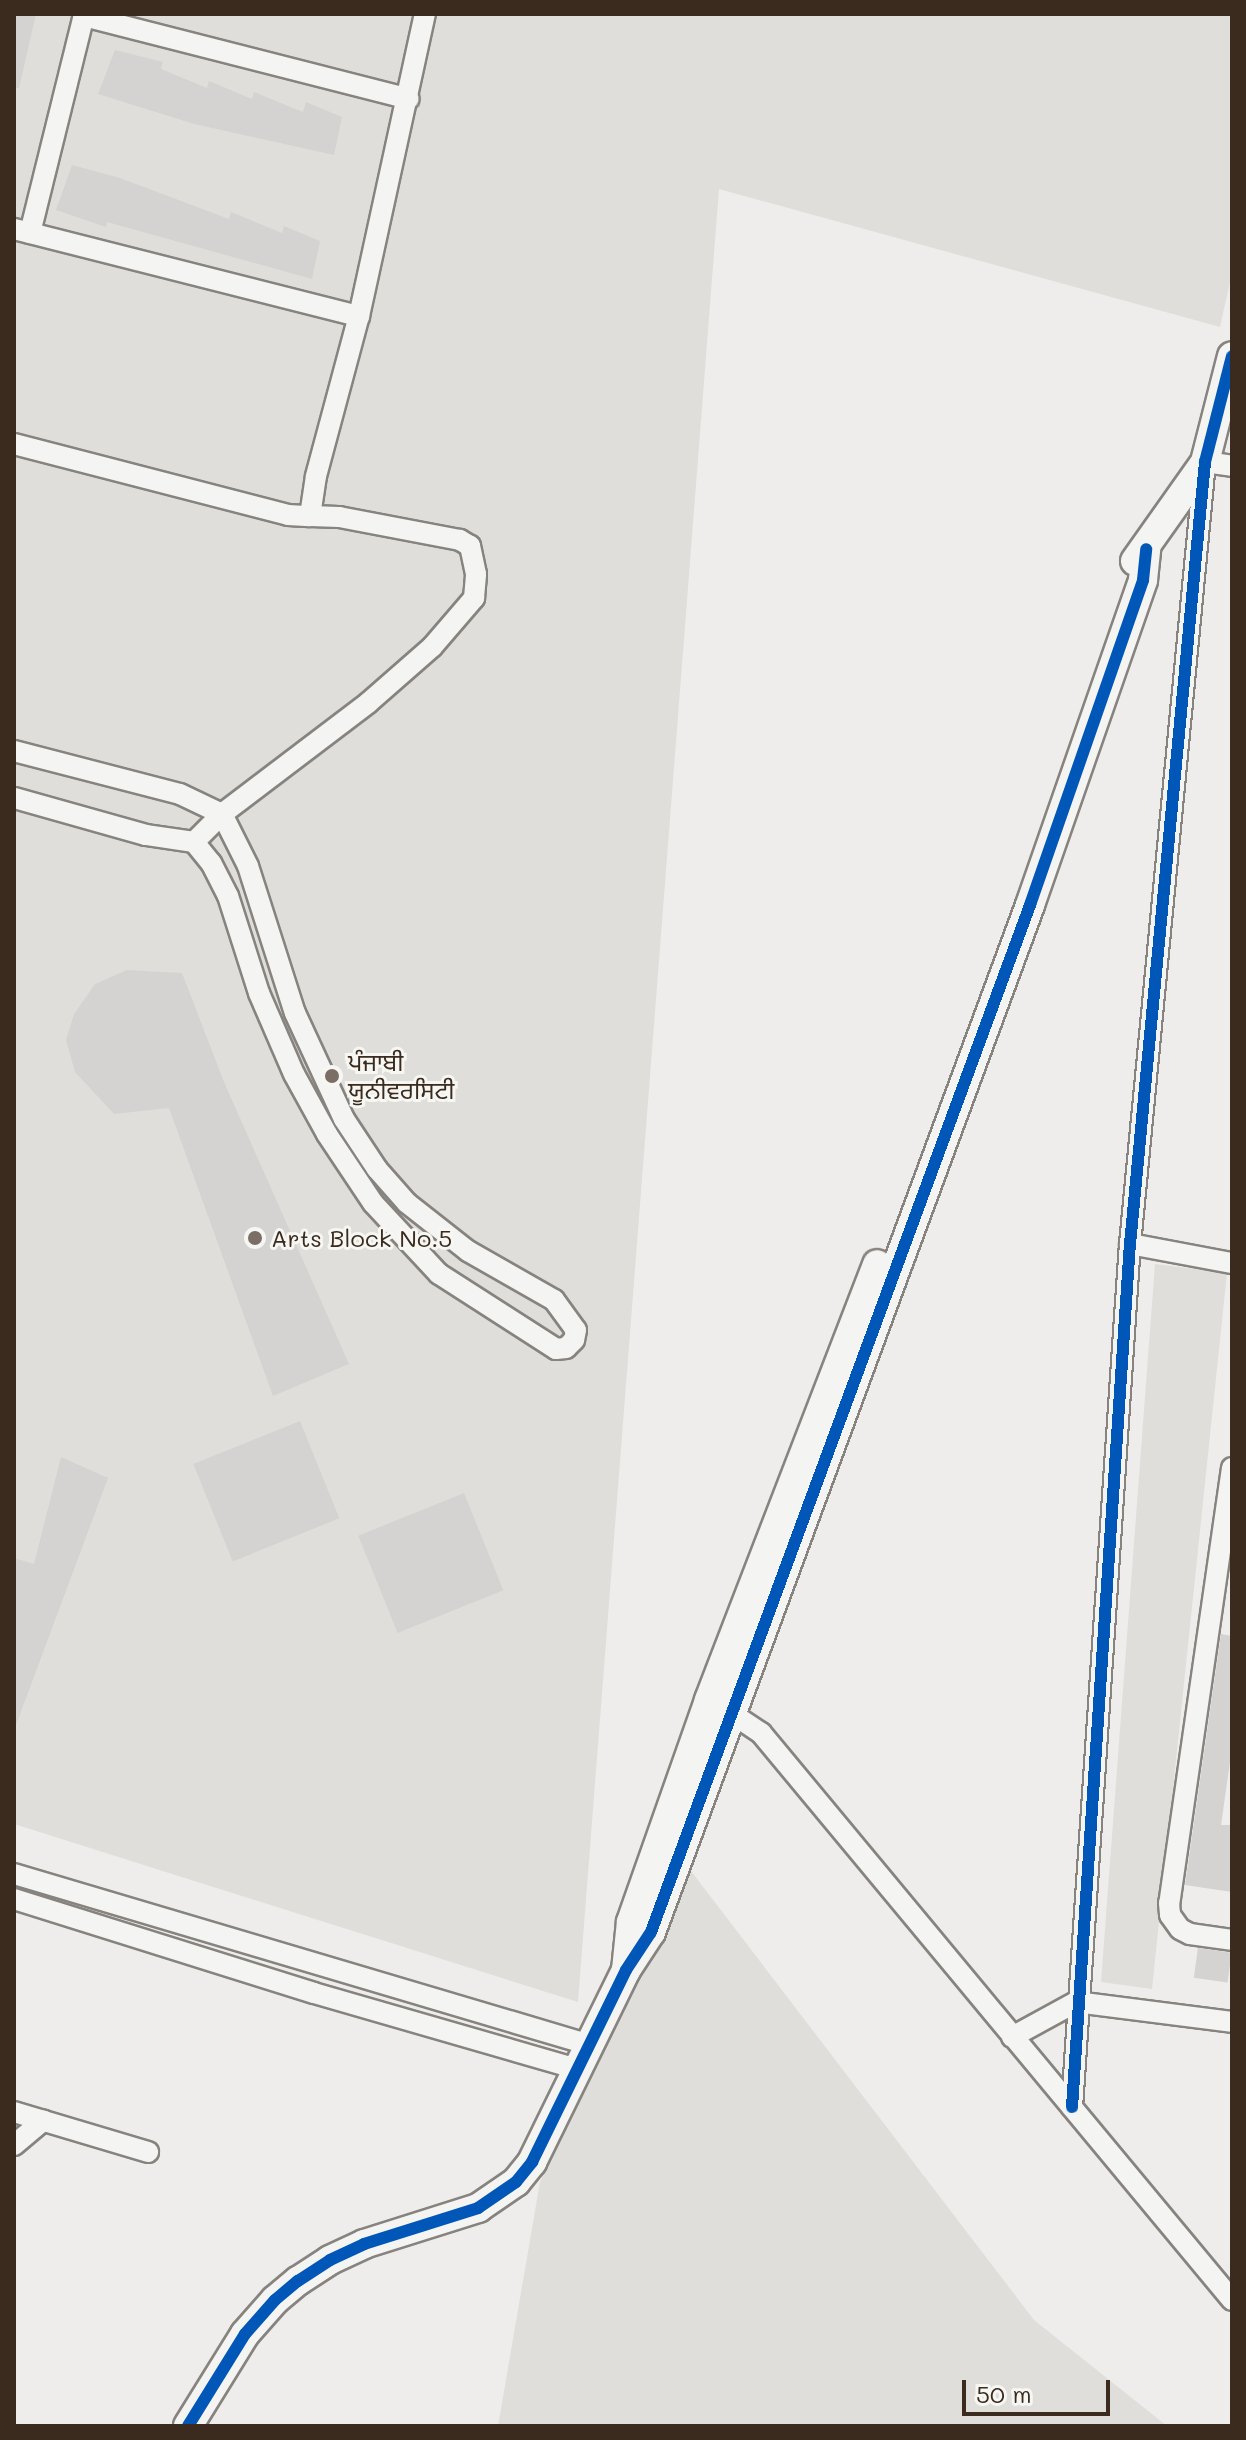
<!DOCTYPE html>
<meta charset="utf-8">
<style>
body{margin:0}
#map{position:relative;width:1246px;height:2440px;overflow:hidden;background:#eeedeb;font-family:Mali,"Noto Sans Gurmukhi",sans-serif}
div>[style]{position:absolute}
.built>*{inset:0;background:#e0deda}
.building>*{inset:0;background:#d4d3d1;transform-origin:0 0}
.roads{filter:drop-shadow(2px 0 #87837f) drop-shadow(-2px 0 #87837f) drop-shadow(0 2px #87837f) drop-shadow(0 -2px #87837f)}
.street>*{height:20px;margin:-10px;padding:0 10px;transform-origin:10px;border-radius:10px;background:#f4f4f2}
.secondary>*{height:28px;margin:-14px;padding:0 14px;transform-origin:14px;border-radius:14px;background:#f4f4f2}
.cycleway>*{height:12px;margin:-6px;padding:0 6px;transform-origin:6px;border-radius:6px;background:#0057b8}
.dots>*{width:22px;height:22px;translate:-50% -50%;box-sizing:border-box;border:4px solid #f6f6f2;border-radius:50%}
span{translate:-50% -50%;white-space:nowrap;text-align:center;line-height:1.15;-webkit-text-stroke:6px #f6f6f2;paint-order:stroke}
.poi-label{font-size:24px;color:#3b2a1e}
.left{translate:0 -50%;text-align:left}
.frame{position:absolute;inset:0;border:16px solid #3b2a1e;pointer-events:none}
.scale{position:absolute;left:962px;top:2380px;width:148px;height:36px;box-sizing:border-box;border:4px solid #3b2a1e;border-top:0;padding-left:10px;font-size:24px;line-height:28px;white-space:nowrap;color:#3b2a1e;-webkit-text-stroke:6px #f6f6f2;paint-order:stroke}
</style>
<div id="map">
<div class="built">
<i style="clip-path:polygon(14px 14px,1232px 14px,1232px 273px,1220px 327px,719px 189px,578px 2002px,14px 1824px)"></i>
<i style="clip-path:polygon(1155px 1264px,1227px 1273px,1152px 1989px,1101px 1982px)"></i>
<i style="clip-path:polygon(691px 1871px,1034px 2320px,1167px 2426px,498px 2426px,540px 2182px)"></i>
</div>
<div class="building">
<i style="clip-path:polygon(14px 14px,36px 14px,19px 88px,14px 88px)"></i>
<i style="clip-path:polygon(115px 50px,163px 62px,161px 69px,207px 88px,209px 81px,252px 99px,254px 92px,303px 112px,306px 102px,342px 117px,334px 155px,194px 124px,98px 94px)"></i>
<i style="clip-path:polygon(72px 165px,120px 178px,229px 219px,231px 212px,282px 233px,284px 226px,320px 241px,312px 279px,107px 222px,106px 227px,56px 210px)"></i>
<i style="clip-path:polygon(127px 970px,182px 973px,224px 1082px,349px 1364px,273px 1396px,169px 1108px,114px 1114px,75px 1072px,66px 1040px,74px 1014px,95px 984px)"></i>
<i style="left:300px;top:1421px;width:105px;height:115px;rotate:68deg"></i>
<i style="clip-path:polygon(61px 1457px,108px 1478px,16px 1725px,14px 1558px,34px 1564px)"></i>
<i style="left:464px;top:1493px;width:105px;height:114px;rotate:68deg"></i>
<i style="clip-path:polygon(1221px 1634px,1232px 1636px,1232px 1748px,1221px 1825px,1232px 1825px,1232px 1892px,1185px 1885px)"></i>
<i style="left:1198px;top:1948px;width:34px;height:30px;rotate:8deg"></i>
</div>
<div class="roads">
<div class="street">
<i style="left:84px;top:16px;width:335px;rotate:14.3deg"></i>
<i style="left:14px;top:229px;width:356px;rotate:14.2deg"></i>
<i style="left:359px;top:316px;width:309px;rotate:-77.7deg"></i>
<i style="left:30px;top:233px;width:226px;rotate:-76.1deg"></i>
<i style="left:14px;top:444px;width:283px;rotate:14.5deg"></i>
<i style="left:288px;top:515px;width:22px;rotate:3deg"></i>
<i style="left:14px;top:751px;width:171px;rotate:14.5deg"></i>
<i style="left:180px;top:794px;width:47px;rotate:25.5deg"></i>
<i style="left:222px;top:814px;width:58px;rotate:63.4deg"></i>
<i style="left:248px;top:866px;width:154px;rotate:72.3deg"></i>
<i style="left:295px;top:1013px;width:117px;rotate:65.2deg"></i>
<i style="left:344px;top:1119px;width:60px;rotate:56.6deg"></i>
<i style="left:377px;top:1169px;width:45px;rotate:48.6deg"></i>
<i style="left:407px;top:1203px;width:78px;rotate:38.2deg"></i>
<i style="left:468px;top:1251px;width:99px;rotate:29.7deg"></i>
<i style="left:554px;top:1300px;width:37px;rotate:54deg"></i>
<i style="left:576px;top:1330px;width:10px;rotate:101deg"></i>
<i style="left:574px;top:1340px;width:11px;rotate:135deg"></i>
<i style="left:566px;top:1348px;width:10px;rotate:174deg"></i>
<i style="left:556px;top:1349px;width:139px;rotate:-147.3deg"></i>
<i style="left:439px;top:1274px;width:97px;rotate:-132.9deg"></i>
<i style="left:373px;top:1203px;width:83px;rotate:-123.7deg"></i>
<i style="left:327px;top:1134px;width:68px;rotate:-118.8deg"></i>
<i style="left:294px;top:1074px;width:88px;rotate:-113.4deg"></i>
<i style="left:259px;top:993px;width:102px;rotate:-107.7deg"></i>
<i style="left:228px;top:896px;width:37px;rotate:-117deg"></i>
<i style="left:211px;top:863px;width:27px;rotate:-129deg"></i>
<i style="left:194px;top:842px;width:49px;rotate:-171.7deg"></i>
<i style="left:146px;top:835px;width:137px;rotate:-164.3deg"></i>
<i style="left:194px;top:842px;width:40px;rotate:-45deg"></i>
<i style="left:222px;top:814px;width:183px;rotate:-37.2deg"></i>
<i style="left:368px;top:703px;width:85px;rotate:-41.2deg"></i>
<i style="left:432px;top:647px;width:65px;rotate:-49.4deg"></i>
<i style="left:474px;top:598px;width:24px;rotate:-85deg"></i>
<i style="left:476px;top:574px;width:29px;rotate:-102deg"></i>
<i style="left:470px;top:546px;width:12px;rotate:-149deg"></i>
<i style="left:460px;top:540px;width:123px;rotate:-169.2deg"></i>
<i style="left:339px;top:517px;width:29px;rotate:-178deg"></i>
<i style="left:310px;top:516px;width:40px;rotate:-81.5deg"></i>
<i style="left:316px;top:476px;width:166px;rotate:-75deg"></i>
<i style="left:1130px;top:1244px;width:104px;rotate:10.6deg"></i>
<i style="left:1232px;top:1468px;width:440px;rotate:98.2deg"></i>
<i style="left:1169px;top:1903px;width:12px;rotate:85deg"></i>
<i style="left:1170px;top:1915px;width:17px;rotate:54deg"></i>
<i style="left:1180px;top:1929px;width:11px;rotate:27deg"></i>
<i style="left:1190px;top:1934px;width:42px;rotate:8.1deg"></i>
<i style="left:722px;top:1707px;width:47px;rotate:33.7deg"></i>
<i style="left:761px;top:1733px;width:737px;rotate:50.28deg"></i>
<i style="left:14px;top:1874px;width:601px;rotate:16.53deg"></i>
<i style="left:14px;top:1899px;width:314px;rotate:17.4deg"></i>
<i style="left:314px;top:1993px;width:275px;rotate:16.1deg"></i>
<i style="left:1012px;top:2037px;width:73px;rotate:-28.7deg"></i>
<i style="left:1076px;top:2002px;width:157px;rotate:7.3deg"></i>
<i style="left:1072px;top:2107px;width:865px;rotate:-86.16deg"></i>
<i style="left:1130px;top:1244px;width:786px;rotate:-84.52deg"></i>
<i style="left:1205px;top:462px;width:27px;rotate:8deg"></i>
<i style="left:14px;top:2112px;width:140px;rotate:16.6deg"></i>
<i style="left:14px;top:2145px;width:38px;rotate:-40deg"></i>
</div>
<div class="secondary">
<i style="left:1135px;top:561px;width:121px;rotate:-54.7deg"></i>
<i style="left:1205px;top:462px;width:109px;rotate:-75.7deg"></i>
<i style="left:626px;top:1970px;width:48px;rotate:-84.1deg"></i>
<i style="left:631px;top:1922px;width:235px;rotate:-70.6deg"></i>
<i style="left:709px;top:1700px;width:467px;rotate:-68.9deg"></i>
<i style="left:188px;top:2426px;width:108px;rotate:-58.2deg"></i>
<i style="left:245px;top:2334px;width:45px;rotate:-48.6deg"></i>
<i style="left:275px;top:2300px;width:30px;rotate:-40deg"></i>
<i style="left:298px;top:2281px;width:38px;rotate:-33deg"></i>
<i style="left:330px;top:2260px;width:38px;rotate:-25deg"></i>
<i style="left:364px;top:2244px;width:120px;rotate:-17.5deg"></i>
<i style="left:478px;top:2208px;width:46px;rotate:-34.4deg"></i>
<i style="left:516px;top:2182px;width:26px;rotate:-51deg"></i>
<i style="left:532px;top:2162px;width:214px;rotate:-63.9deg"></i>
<i style="left:626px;top:1970px;width:45px;rotate:-56.7deg"></i>
<i style="left:651px;top:1932px;width:1095px;rotate:-69.74deg"></i>
<i style="left:1030px;top:905px;width:344px;rotate:-70.8deg"></i>
<i style="left:1143px;top:580px;width:31px;rotate:-84deg"></i>
</div>
</div>
<div class="cycleway">
<i style="left:1072px;top:2107px;width:865px;rotate:-86.16deg"></i>
<i style="left:1130px;top:1244px;width:786px;rotate:-84.52deg"></i>
<i style="left:1205px;top:462px;width:109px;rotate:-75.7deg"></i>
<i style="left:188px;top:2426px;width:108px;rotate:-58.2deg"></i>
<i style="left:245px;top:2334px;width:45px;rotate:-48.6deg"></i>
<i style="left:275px;top:2300px;width:30px;rotate:-40deg"></i>
<i style="left:298px;top:2281px;width:38px;rotate:-33deg"></i>
<i style="left:330px;top:2260px;width:38px;rotate:-25deg"></i>
<i style="left:364px;top:2244px;width:120px;rotate:-17.5deg"></i>
<i style="left:478px;top:2208px;width:46px;rotate:-34.4deg"></i>
<i style="left:516px;top:2182px;width:26px;rotate:-51deg"></i>
<i style="left:532px;top:2162px;width:214px;rotate:-63.9deg"></i>
<i style="left:626px;top:1970px;width:45px;rotate:-56.7deg"></i>
<i style="left:651px;top:1932px;width:1095px;rotate:-69.74deg"></i>
<i style="left:1030px;top:905px;width:344px;rotate:-70.8deg"></i>
<i style="left:1143px;top:580px;width:31px;rotate:-84deg"></i>
</div>
<div class="dots">
<i style="left:332px;top:1076px;background:#7a6e66"></i>
<i style="left:255px;top:1238px;background:#7a6e66"></i>
</div>
<div class="poi-label">
<span class="left" style="left:348px;top:1076px">ਪੰਜਾਬੀ<br>ਯੂਨੀਵਰਸਿਟੀ</span>
<span class="left" style="left:271px;top:1238px">Arts Block No.5</span>
</div>
<div class="frame"></div>
<div class="scale">50 m</div>
</div>
